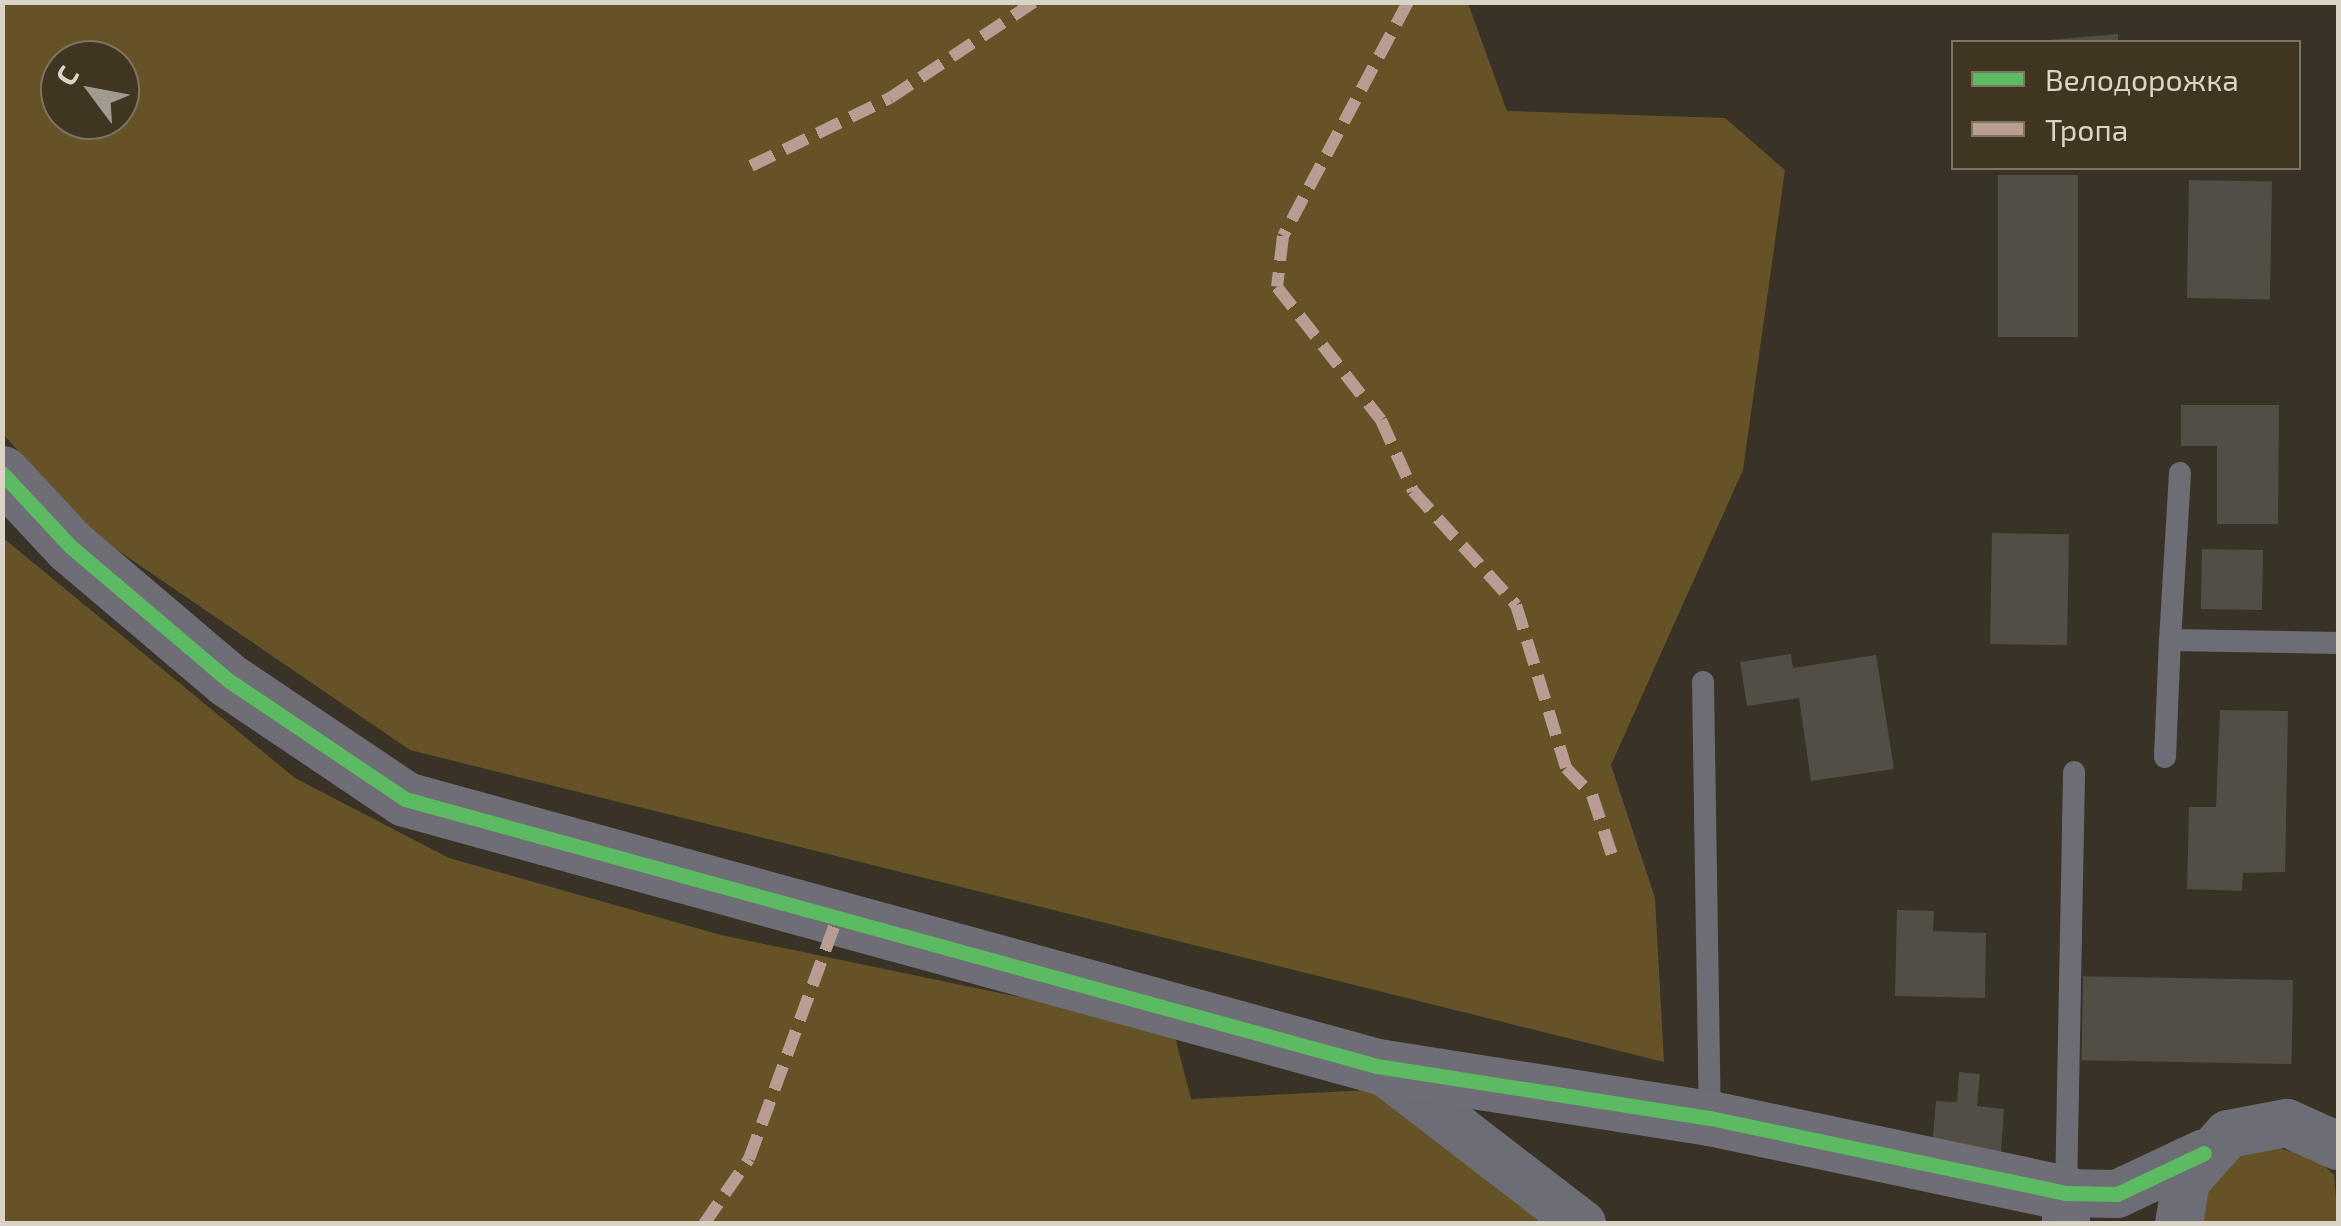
<!DOCTYPE html>
<meta charset="utf-8">
<style>
body{margin:0}
#map{position:relative;width:2341px;height:1226px;overflow:hidden;background:#383227;font-family:"Exo 2",sans-serif}
div>[style]{position:absolute}
.green>*{inset:0;background:#665227}
.building>*{inset:0;background:#534e45;transform-origin:0 0}
.lane>*{height:22px;margin:-11px;padding:0 11px;transform-origin:11px;border-radius:11px;background:#6d6d75}
.street>*{height:48px;margin:-24px;padding:0 24px;transform-origin:24px;border-radius:24px;background:#6d6d75}
.secondary>*{height:55px;margin:-27.5px;padding:0 27.5px;transform-origin:27.5px;border-radius:27.5px;background:#6f6e76}
.quiet>*{height:12px;margin-top:-6px;transform-origin:0;background:repeating-linear-gradient(90deg,#b99d93 0 25px,transparent 0 37px)}
.cycleway>*{height:15px;margin:-7.5px;padding:0 7.5px;transform-origin:7.5px;border-radius:7.5px;background:#5cba63}
span{translate:-50% -50%;white-space:nowrap;text-align:center;line-height:1.15;-webkit-text-stroke:8px #3f3520;paint-order:stroke}
.frame{position:absolute;inset:0;border:5px solid #dad4c7;pointer-events:none}
.legend{position:absolute;left:1951px;top:40px;width:350px;height:130px;box-sizing:border-box;background:#3f3520;border:2px solid #7d7563;margin:0;padding:12px 18px;list-style:none;font-size:30px;color:#dad4c7}
.legend li{display:flex;align-items:center;gap:20px;height:50px}
.legend b{width:50px;border:2px solid #7d7563}
.north{position:absolute;left:40px;top:40px;width:100px;height:100px;box-sizing:border-box;background:#3f3520;border:2px solid #7d7563;border-radius:50%;rotate:302deg;font-size:28px;font-weight:700;line-height:40px;text-align:center;color:#dad4c7}
.north::after{content:'';display:block;margin:auto;width:35px;height:45px;background:#a19b8f;clip-path:polygon(50% 0,100% 100%,50% 72%,0 100%)}
</style>
<div id="map">
<div class="green">
<i style="clip-path:polygon(evenodd,3px 3px,1468px 3px,1507px 111px,1725px 118px,1785px 170px,1743px 470px,1611px 765px,1655px 898px,1664px 1062px,410px 750px,91px 532px,3px 434px,3px 3px,60px 60px,120px 60px,120px 120px,60px 120px,60px 60px)"></i>
<i style="clip-path:polygon(2px 537px,295px 778px,449px 858px,721px 935px,1173px 1029px,1191px 1099px,1371px 1090px,1581px 1223px,3px 1223px)"></i>
<i style="clip-path:polygon(2266px 1145px,2315px 1157px,2334px 1175px,2338px 1223px,2201px 1223px,2206px 1188px,2242px 1152px)"></i>
</div>
<div class="building">
<i style="clip-path:polygon(2118px 34px,2118px 42px,2049px 42px,2049px 40px)"></i>
<i style="left:1998px;top:175px;width:80px;height:162px"></i>
<i style="left:2189px;top:180px;width:83px;height:118px;rotate:1deg"></i>
<i style="clip-path:polygon(2181px 405px,2279px 405px,2278px 524px,2217px 524px,2217px 446px,2181px 446px)"></i>
<i style="left:1992px;top:533px;width:77px;height:111px;rotate:1deg"></i>
<i style="left:2202px;top:549px;width:61px;height:60px;rotate:1deg"></i>
<i style="clip-path:polygon(1791px 654px,1793px 668px,1876px 655px,1894px 769px,1811px 781px,1799px 698px,1747px 706px,1740px 662px)"></i>
<i style="clip-path:polygon(2220px 710px,2288px 711px,2285px 872px,2243px 873px,2242px 891px,2187px 889px,2189px 807px,2216px 807px)"></i>
<i style="clip-path:polygon(1897px 910px,1934px 911px,1933px 931px,1986px 933px,1985px 998px,1895px 996px)"></i>
<i style="left:2293px;top:980px;width:84px;height:210px;rotate:91deg"></i>
<i style="clip-path:polygon(1959px 1072px,1980px 1074px,1977px 1106px,2004px 1109px,2001px 1152px,1932px 1148px,1936px 1101px,1957px 1102px)"></i>
</div>
<div class="lane">
<i style="left:2180px;top:473px;width:167px;rotate:93.4deg"></i>
<i style="left:2170px;top:640px;width:168px;rotate:1deg"></i>
<i style="left:1703px;top:682px;width:436px;rotate:89.1deg"></i>
<i style="left:2165px;top:757px;width:117px;rotate:-87.6deg"></i>
<i style="left:2066px;top:1193px;width:421px;rotate:-88.9deg"></i>
</div>
<div class="street">
<i style="left:1377px;top:1066px;width:259px;rotate:37.6deg"></i>
<i style="left:2066px;top:1224px;width:31px;rotate:-90deg"></i>
<i style="left:2066px;top:1193px;width:51px;rotate:1.1deg"></i>
<i style="left:2117px;top:1194px;width:96px;rotate:-25.2deg"></i>
<i style="left:2179px;top:1224px;width:44px;rotate:-80.8deg"></i>
<i style="left:2186px;top:1181px;width:63px;rotate:-48.2deg"></i>
<i style="left:2228px;top:1134px;width:60px;rotate:-10.6deg"></i>
<i style="left:2287px;top:1123px;width:56px;rotate:24.3deg"></i>
</div>
<div class="secondary">
<i style="left:2px;top:473px;width:100px;rotate:47deg"></i>
<i style="left:70px;top:546px;width:207px;rotate:40.3deg"></i>
<i style="left:228px;top:680px;width:213px;rotate:33.9deg"></i>
<i style="left:405px;top:799px;width:1008px;rotate:15.36deg"></i>
<i style="left:1377px;top:1066px;width:337px;rotate:8.9deg"></i>
<i style="left:1710px;top:1118px;width:364px;rotate:11.9deg"></i>
</div>
<div class="quiet">
<i style="left:1408px;top:2px;width:265px;rotate:118.1deg"></i>
<i style="left:1283px;top:236px;width:51px;rotate:96.7deg"></i>
<i style="left:1277px;top:287px;width:169px;rotate:52deg"></i>
<i style="left:1381px;top:420px;width:78px;rotate:65.7deg"></i>
<i style="left:1413px;top:491px;width:154px;rotate:47.9deg"></i>
<i style="left:1516px;top:605px;width:170px;rotate:72.9deg"></i>
<i style="left:1566px;top:768px;width:37px;rotate:46deg"></i>
<i style="left:1592px;top:795px;width:73px;rotate:71.6deg"></i>
<i style="left:751px;top:166px;width:155px;rotate:-26.1deg"></i>
<i style="left:890px;top:98px;width:173px;rotate:-33.7deg"></i>
<i style="left:704px;top:1224px;width:79px;rotate:-55.3deg"></i>
<i style="left:749px;top:1159px;width:257px;rotate:-69.9deg"></i>
</div>
<div class="cycleway">
<i style="left:2px;top:473px;width:100px;rotate:47deg"></i>
<i style="left:70px;top:546px;width:207px;rotate:40.3deg"></i>
<i style="left:228px;top:680px;width:213px;rotate:33.9deg"></i>
<i style="left:405px;top:799px;width:1008px;rotate:15.36deg"></i>
<i style="left:1377px;top:1066px;width:337px;rotate:8.9deg"></i>
<i style="left:1710px;top:1118px;width:364px;rotate:11.9deg"></i>
<i style="left:2066px;top:1193px;width:51px;rotate:1.1deg"></i>
<i style="left:2117px;top:1194px;width:96px;rotate:-25.2deg"></i>
</div>
<div class="frame"></div>
<ul class="legend">
<li><b style="height:12px;background:#5cba63"></b>Велодорожка</li>
<li><b style="height:12px;background:#b99d93"></b>Тропа</li>
</ul>
<div class="north">С</div>
</div>
